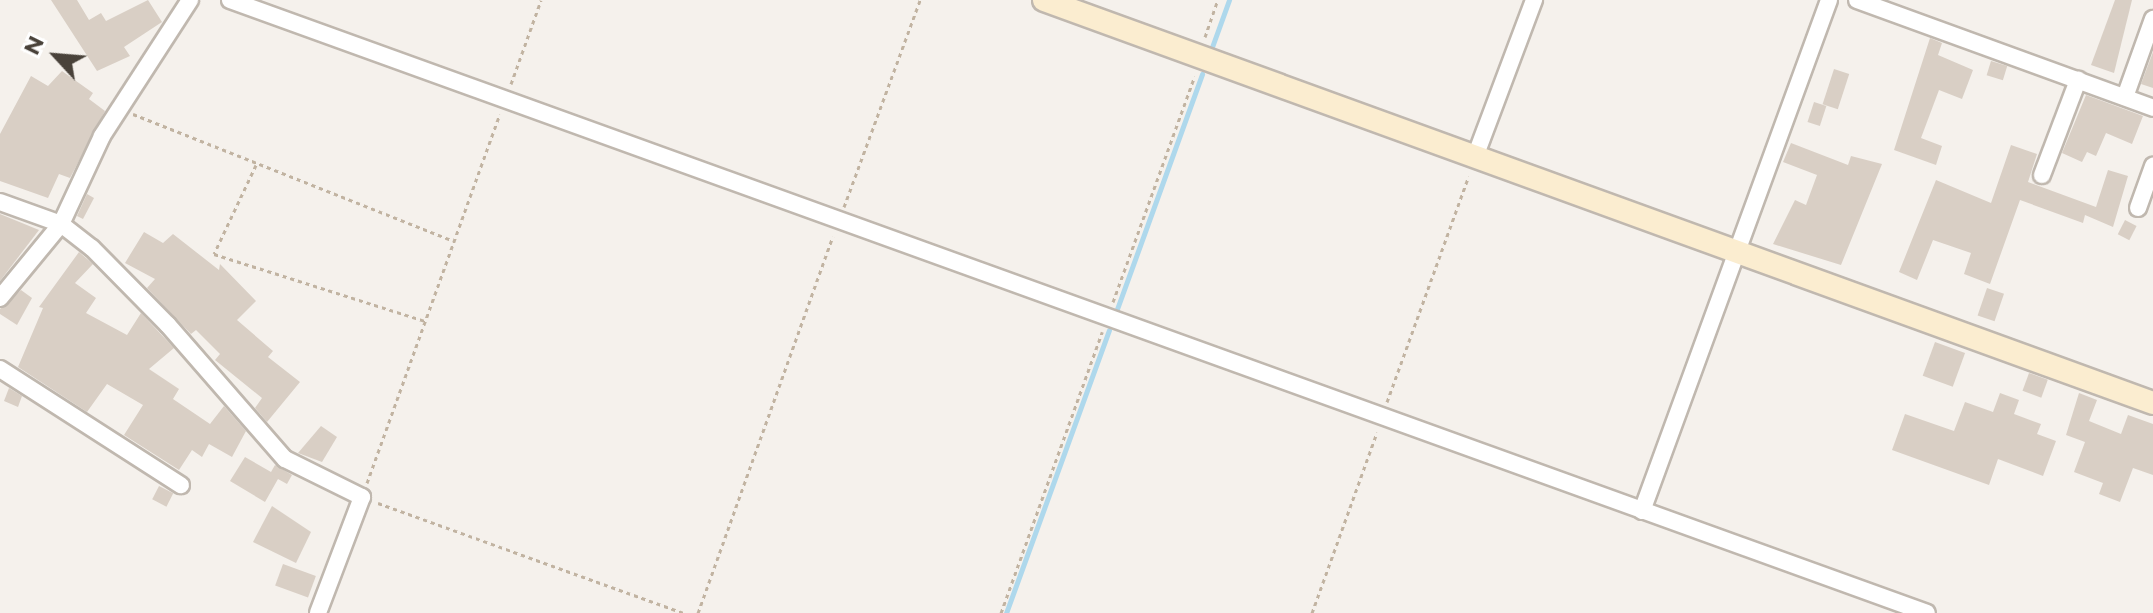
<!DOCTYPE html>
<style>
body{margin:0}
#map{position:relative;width:2153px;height:613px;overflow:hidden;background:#f5f1ec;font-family:Montserrat,sans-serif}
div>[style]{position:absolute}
.stream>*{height:5px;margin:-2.5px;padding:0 2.5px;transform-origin:2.5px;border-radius:2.5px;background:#aed8ec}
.building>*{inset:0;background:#d9cfc5;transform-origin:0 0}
.path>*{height:3px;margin-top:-1.5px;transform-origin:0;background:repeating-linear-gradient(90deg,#c1b3a1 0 4px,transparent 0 8px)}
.roads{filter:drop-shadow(2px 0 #c0b8af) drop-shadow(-2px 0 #c0b8af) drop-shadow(0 2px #c0b8af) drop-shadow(0 -2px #c0b8af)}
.street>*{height:16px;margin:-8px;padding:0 8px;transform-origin:8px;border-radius:8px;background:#fff}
.secondary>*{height:22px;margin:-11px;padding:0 11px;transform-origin:11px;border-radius:11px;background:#fbedd0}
span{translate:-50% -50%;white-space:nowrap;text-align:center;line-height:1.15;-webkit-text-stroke:6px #fff;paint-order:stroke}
.north{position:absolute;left:16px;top:16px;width:80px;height:80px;-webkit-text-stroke:6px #fff;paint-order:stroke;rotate:296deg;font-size:22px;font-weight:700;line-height:32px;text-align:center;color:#49423a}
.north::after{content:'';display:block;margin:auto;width:28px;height:36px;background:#49423a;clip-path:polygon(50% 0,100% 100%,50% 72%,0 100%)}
</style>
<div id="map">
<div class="stream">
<i style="left:1212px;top:47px;width:50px;rotate:-70.1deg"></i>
<i style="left:1117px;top:309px;width:250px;rotate:-70.1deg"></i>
<i style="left:1006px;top:613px;width:301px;rotate:-70deg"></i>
</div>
<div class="building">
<i style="clip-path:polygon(51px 0,77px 0,89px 20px,101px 13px,106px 21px,148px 0,162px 22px,124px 47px,130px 56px,97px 71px)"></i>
<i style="clip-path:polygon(2115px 0,2132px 0,2114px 73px,2091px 65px)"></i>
<i style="clip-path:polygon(1930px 38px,1942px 43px,1938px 55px,1973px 70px,1962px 99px,1939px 90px,1921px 138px,1942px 146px,1936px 165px,1894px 150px)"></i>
<i style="clip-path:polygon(2153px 52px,2153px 88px,2141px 84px)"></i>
<i style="left:1991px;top:61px;width:17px;height:15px;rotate:17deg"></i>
<i style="left:1834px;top:69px;width:16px;height:37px;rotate:18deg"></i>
<i style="clip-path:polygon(62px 71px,93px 93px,89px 99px,105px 111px,70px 178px,59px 174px,48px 198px,0 181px,0 134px,31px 76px,48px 86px)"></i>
<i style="clip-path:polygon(2086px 95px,2143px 116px,2132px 144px,2106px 133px,2096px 156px,2087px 152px,2082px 162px,2062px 153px)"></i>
<i style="left:1814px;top:102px;width:13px;height:21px;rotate:18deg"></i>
<i style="clip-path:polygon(1791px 143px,1848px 165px,1851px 156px,1882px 164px,1841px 265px,1773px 244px,1795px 200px,1806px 205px,1817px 175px,1783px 162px)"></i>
<i style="clip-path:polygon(2011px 145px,2037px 154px,2028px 182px,2096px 207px,2108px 170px,2128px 176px,2113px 227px,2085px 215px,2083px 223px,2020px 200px,1990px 284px,1964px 274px,1971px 253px,1933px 240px,1917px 280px,1899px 272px,1936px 180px,1991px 203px)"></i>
<i style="clip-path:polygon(87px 194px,94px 198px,83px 219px,77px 216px)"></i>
<i style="clip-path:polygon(0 214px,39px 230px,0 281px)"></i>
<i style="left:2125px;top:220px;width:13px;height:16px;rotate:27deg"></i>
<i style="clip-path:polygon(144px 232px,163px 243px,173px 234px,219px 270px,220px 264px,256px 301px,237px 320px,273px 351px,268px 357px,300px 382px,267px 422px,255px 408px,262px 398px,215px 360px,220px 354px,196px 330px,191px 334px,147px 288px,155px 279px,125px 263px)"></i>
<i style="clip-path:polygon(79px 252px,93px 264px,75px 283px,96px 298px,86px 313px,127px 335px,141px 313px,174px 348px,149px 369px,179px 389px,173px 399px,210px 424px,224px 406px,246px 431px,232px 457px,209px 444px,202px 457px,192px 450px,179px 470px,124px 435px,143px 405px,107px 384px,87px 412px,18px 367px,43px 308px,39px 307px)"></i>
<i style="left:1987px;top:288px;width:18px;height:29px;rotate:19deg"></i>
<i style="clip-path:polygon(21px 290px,32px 298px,17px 325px,0 314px,0 309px)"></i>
<i style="left:1935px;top:342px;width:32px;height:36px;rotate:20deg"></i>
<i style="left:2029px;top:373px;width:20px;height:19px;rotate:20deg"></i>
<i style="clip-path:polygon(9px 388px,22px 396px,18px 407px,4px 401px)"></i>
<i style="clip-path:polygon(2000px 393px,2019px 400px,2014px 414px,2041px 424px,2037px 434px,2056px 441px,2043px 476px,1998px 459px,1989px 485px,1892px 450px,1905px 414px,1954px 431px,1965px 402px,1993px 412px)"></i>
<i style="clip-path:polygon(2079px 393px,2097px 400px,2089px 421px,2121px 434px,2128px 415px,2153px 424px,2153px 475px,2133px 468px,2120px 502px,2099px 494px,2103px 483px,2074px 472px,2085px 442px,2066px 435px)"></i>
<i style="clip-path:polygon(321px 426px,337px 437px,322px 462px,298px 453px)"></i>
<i style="clip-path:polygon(245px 457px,271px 472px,275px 465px,292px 475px,287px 484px,278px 479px,265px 502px,230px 481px)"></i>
<i style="left:159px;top:486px;width:16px;height:15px;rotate:27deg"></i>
<i style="clip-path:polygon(272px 506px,311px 532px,296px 563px,253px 542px)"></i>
<i style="left:283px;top:564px;width:35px;height:23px;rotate:20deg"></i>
</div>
<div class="path">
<i style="left:1205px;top:37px;width:39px;rotate:-71deg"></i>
<i style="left:511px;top:84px;width:89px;rotate:-70.3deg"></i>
<i style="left:133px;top:114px;width:344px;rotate:21.6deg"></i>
<i style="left:256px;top:165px;width:98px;rotate:115.3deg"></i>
<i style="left:214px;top:254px;width:221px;rotate:17.6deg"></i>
<i style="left:844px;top:207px;width:221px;rotate:-69.8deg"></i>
<i style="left:1113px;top:302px;width:240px;rotate:-70.1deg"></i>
<i style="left:1387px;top:402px;width:240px;rotate:-70.1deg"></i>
<i style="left:367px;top:483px;width:392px;rotate:-70.2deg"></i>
<i style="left:378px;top:503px;width:324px;rotate:19.8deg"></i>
<i style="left:698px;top:613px;width:400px;rotate:-70.3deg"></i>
<i style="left:1001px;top:613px;width:299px;rotate:-70.2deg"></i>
<i style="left:1312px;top:613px;width:192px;rotate:-70.2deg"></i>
</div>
<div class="roads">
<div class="street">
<i style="left:230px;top:0;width:1804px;rotate:19.86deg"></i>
<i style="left:1857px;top:0;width:315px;rotate:20deg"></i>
<i style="left:2125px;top:97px;width:83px;rotate:-70.3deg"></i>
<i style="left:1475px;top:157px;width:168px;rotate:-69.4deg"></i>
<i style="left:2042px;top:175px;width:102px;rotate:-69.2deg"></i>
<i style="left:0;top:202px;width:65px;rotate:19.8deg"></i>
<i style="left:61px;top:224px;width:39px;rotate:38deg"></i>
<i style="left:92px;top:248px;width:108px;rotate:45.4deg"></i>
<i style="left:168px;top:325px;width:178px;rotate:48.9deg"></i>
<i style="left:285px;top:459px;width:86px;rotate:26.3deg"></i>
<i style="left:362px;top:497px;width:124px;rotate:110.8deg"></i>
<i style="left:2138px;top:208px;width:45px;rotate:-70.3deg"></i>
<i style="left:0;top:298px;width:96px;rotate:-50.5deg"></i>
<i style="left:61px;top:224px;width:97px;rotate:-65deg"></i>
<i style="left:102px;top:136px;width:162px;rotate:-57.1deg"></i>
<i style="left:0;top:369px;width:215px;rotate:32.7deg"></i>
<i style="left:1642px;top:511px;width:544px;rotate:-69.9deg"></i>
</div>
<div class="secondary">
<i style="left:1044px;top:0;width:1180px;rotate:19.97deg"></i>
</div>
</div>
<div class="north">N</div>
</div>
